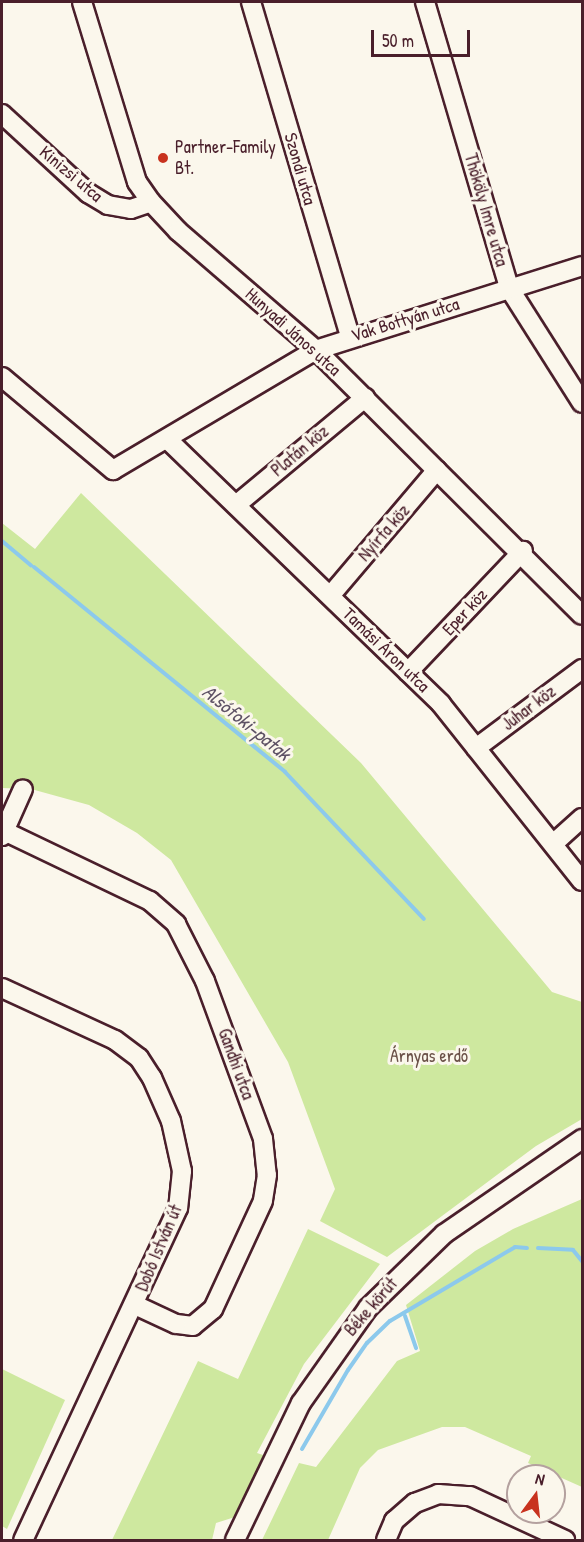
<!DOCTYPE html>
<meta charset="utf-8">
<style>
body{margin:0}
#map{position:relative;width:584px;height:1542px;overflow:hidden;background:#fbf7ec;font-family:"Patrick Hand",sans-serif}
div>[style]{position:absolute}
.green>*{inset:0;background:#cee89f}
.stream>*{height:4px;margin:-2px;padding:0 2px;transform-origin:2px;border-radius:2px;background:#8cc9ec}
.roads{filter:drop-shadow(2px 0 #4a1f2b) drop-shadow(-2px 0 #4a1f2b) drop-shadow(0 2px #4a1f2b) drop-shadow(0 -2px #4a1f2b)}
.minor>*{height:18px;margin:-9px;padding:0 9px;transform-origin:9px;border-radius:9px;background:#fbf7ec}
.dots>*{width:16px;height:16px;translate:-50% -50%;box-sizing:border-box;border:3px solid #fbf7ec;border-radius:50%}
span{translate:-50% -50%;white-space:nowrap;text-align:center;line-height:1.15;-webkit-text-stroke:6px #fbf7ec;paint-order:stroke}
.poi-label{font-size:18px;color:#4a1f2b}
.left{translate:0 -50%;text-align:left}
.street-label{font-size:18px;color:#4a1f2b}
.park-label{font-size:18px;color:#6b5148}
.water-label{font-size:20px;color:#5e5265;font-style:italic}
.frame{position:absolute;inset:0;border:3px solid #4a1f2b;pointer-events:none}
.north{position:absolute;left:506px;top:1464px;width:60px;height:60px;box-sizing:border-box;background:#fbf7ec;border:2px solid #b4a19f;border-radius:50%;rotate:15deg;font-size:16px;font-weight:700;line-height:24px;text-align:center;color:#4a1f2b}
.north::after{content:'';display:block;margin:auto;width:21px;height:27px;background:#c8321e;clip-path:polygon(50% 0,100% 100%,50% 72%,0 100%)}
.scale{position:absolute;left:371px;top:30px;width:99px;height:27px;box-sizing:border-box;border:3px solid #4a1f2b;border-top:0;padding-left:8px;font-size:18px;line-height:21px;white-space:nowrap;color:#4a1f2b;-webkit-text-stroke:4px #fbf7ec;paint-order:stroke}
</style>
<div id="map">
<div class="green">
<i style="clip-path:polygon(81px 493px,361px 763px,552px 992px,582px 1002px,582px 1119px,536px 1146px,387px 1257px,320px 1221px,335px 1189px,288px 1062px,171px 860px,137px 833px,89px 805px,31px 789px,2px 788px,2px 523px,35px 549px)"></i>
<i style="clip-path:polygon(582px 1199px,582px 1487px,528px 1463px,531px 1456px,465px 1427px,442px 1427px,378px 1450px,360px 1468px,328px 1540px,262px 1540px,299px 1463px,316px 1467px,397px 1361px,420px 1351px,406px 1305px,475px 1251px,513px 1229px)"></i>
<i style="clip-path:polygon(308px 1229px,380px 1264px,304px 1364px,257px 1453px,266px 1456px,235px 1517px,216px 1523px,212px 1540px,112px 1540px,198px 1361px,238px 1379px)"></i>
<i style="clip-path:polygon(2px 1369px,65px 1400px,7px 1529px,2px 1526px)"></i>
</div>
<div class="stream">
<i style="left:2px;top:541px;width:38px;rotate:40deg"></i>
<i style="left:34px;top:567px;width:324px;rotate:39.2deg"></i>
<i style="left:285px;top:772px;width:202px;rotate:46.6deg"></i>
<i style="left:538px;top:1248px;width:35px;rotate:3deg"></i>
<i style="left:573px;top:1250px;width:14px;rotate:51deg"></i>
<i style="left:405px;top:1316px;width:34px;rotate:71deg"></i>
<i style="left:302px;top:1449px;width:91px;rotate:-59.8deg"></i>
<i style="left:348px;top:1370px;width:33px;rotate:-55deg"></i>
<i style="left:367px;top:1343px;width:32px;rotate:-44deg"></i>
<i style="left:390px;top:1321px;width:145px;rotate:-30.6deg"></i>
<i style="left:515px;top:1247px;width:12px;rotate:5deg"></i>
</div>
<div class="roads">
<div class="minor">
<i style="left:82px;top:2px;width:188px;rotate:73deg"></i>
<i style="left:137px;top:182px;width:24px;rotate:55deg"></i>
<i style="left:151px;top:202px;width:40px;rotate:47deg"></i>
<i style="left:178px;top:231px;width:182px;rotate:40.8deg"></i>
<i style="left:316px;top:350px;width:375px;rotate:44.9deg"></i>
<i style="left:251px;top:2px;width:349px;rotate:73.5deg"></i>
<i style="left:425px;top:2px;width:298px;rotate:73.6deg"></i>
<i style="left:509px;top:288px;width:136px;rotate:57.6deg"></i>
<i style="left:2px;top:114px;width:117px;rotate:42.6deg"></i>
<i style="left:88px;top:193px;width:23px;rotate:31deg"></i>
<i style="left:108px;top:205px;width:23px;rotate:10deg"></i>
<i style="left:131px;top:209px;width:21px;rotate:-19deg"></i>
<i style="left:2px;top:377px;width:145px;rotate:40deg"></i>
<i style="left:113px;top:470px;width:236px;rotate:-30.6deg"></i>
<i style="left:316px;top:350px;width:279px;rotate:-17.5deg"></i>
<i style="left:167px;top:439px;width:381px;rotate:44deg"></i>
<i style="left:441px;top:704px;width:226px;rotate:51.5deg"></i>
<i style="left:236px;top:505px;width:168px;rotate:-39.7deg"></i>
<i style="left:330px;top:596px;width:165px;rotate:-49.7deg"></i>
<i style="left:408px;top:672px;width:167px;rotate:-46.5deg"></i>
<i style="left:476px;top:748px;width:132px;rotate:-36.7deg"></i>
<i style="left:4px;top:831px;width:162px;rotate:25.6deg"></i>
<i style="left:150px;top:901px;width:35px;rotate:41deg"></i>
<i style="left:176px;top:924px;width:64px;rotate:63deg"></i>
<i style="left:205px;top:981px;width:168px;rotate:69.8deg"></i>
<i style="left:263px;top:1139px;width:36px;rotate:84deg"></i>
<i style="left:267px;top:1175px;width:26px;rotate:99deg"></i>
<i style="left:263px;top:1201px;width:119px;rotate:114.8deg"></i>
<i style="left:213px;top:1309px;width:26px;rotate:140deg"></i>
<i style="left:193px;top:1326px;width:17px;rotate:-173deg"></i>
<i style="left:176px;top:1324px;width:45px;rotate:-155.1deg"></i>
<i style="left:2px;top:836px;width:51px;rotate:-65.9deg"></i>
<i style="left:553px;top:844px;width:39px;rotate:-42deg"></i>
<i style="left:2px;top:988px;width:124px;rotate:24.7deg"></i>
<i style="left:115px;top:1040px;width:30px;rotate:37deg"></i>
<i style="left:139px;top:1058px;width:24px;rotate:57deg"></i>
<i style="left:152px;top:1078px;width:47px;rotate:66.2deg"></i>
<i style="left:171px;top:1121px;width:51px;rotate:77.6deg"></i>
<i style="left:182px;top:1171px;width:37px;rotate:96deg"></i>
<i style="left:178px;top:1208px;width:366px;rotate:115deg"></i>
<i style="left:235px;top:1540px;width:152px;rotate:-64.3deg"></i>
<i style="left:301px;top:1403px;width:116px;rotate:-54.8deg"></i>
<i style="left:368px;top:1308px;width:106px;rotate:-44.2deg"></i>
<i style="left:444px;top:1234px;width:168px;rotate:-34.5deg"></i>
<i style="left:386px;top:1540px;width:21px;rotate:-67deg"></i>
<i style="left:394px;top:1521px;width:28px;rotate:-41deg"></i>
<i style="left:415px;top:1503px;width:25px;rotate:-21deg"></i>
<i style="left:438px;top:1494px;width:32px;rotate:4deg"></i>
<i style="left:470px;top:1496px;width:105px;rotate:24.9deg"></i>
</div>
</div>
<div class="dots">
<i style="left:163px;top:158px;background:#c8321e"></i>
</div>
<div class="poi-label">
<span class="left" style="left:175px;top:158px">Partner-Family<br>Bt.</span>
</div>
<div class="street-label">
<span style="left:300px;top:169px;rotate:74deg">Szondi utca</span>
<span style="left:71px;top:174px;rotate:40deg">Kinizsi utca</span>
<span style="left:486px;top:210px;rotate:74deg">Thököly Imre utca</span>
<span style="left:405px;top:320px;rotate:-17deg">Vak Bottyán utca</span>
<span style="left:293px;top:332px;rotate:42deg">Hunyadi János utca</span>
<span style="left:300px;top:451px;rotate:-40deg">Platán köz</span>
<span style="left:384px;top:533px;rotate:-49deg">Nyírfa köz</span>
<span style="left:465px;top:612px;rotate:-47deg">Eper köz</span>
<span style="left:386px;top:650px;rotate:44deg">Tamási Áron utca</span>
<span style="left:529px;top:708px;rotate:-37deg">Juhar köz</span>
<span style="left:236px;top:1064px;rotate:70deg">Gandhi utca</span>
<span style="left:159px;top:1248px;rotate:-67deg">Dobó István út</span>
<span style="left:371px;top:1307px;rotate:-49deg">Béke körút</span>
</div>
<div class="park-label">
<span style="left:429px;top:1056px">Árnyas erdő</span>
</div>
<div class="water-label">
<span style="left:247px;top:722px;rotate:39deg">Alsófoki-patak</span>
</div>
<div class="frame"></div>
<div class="north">N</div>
<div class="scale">50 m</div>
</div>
